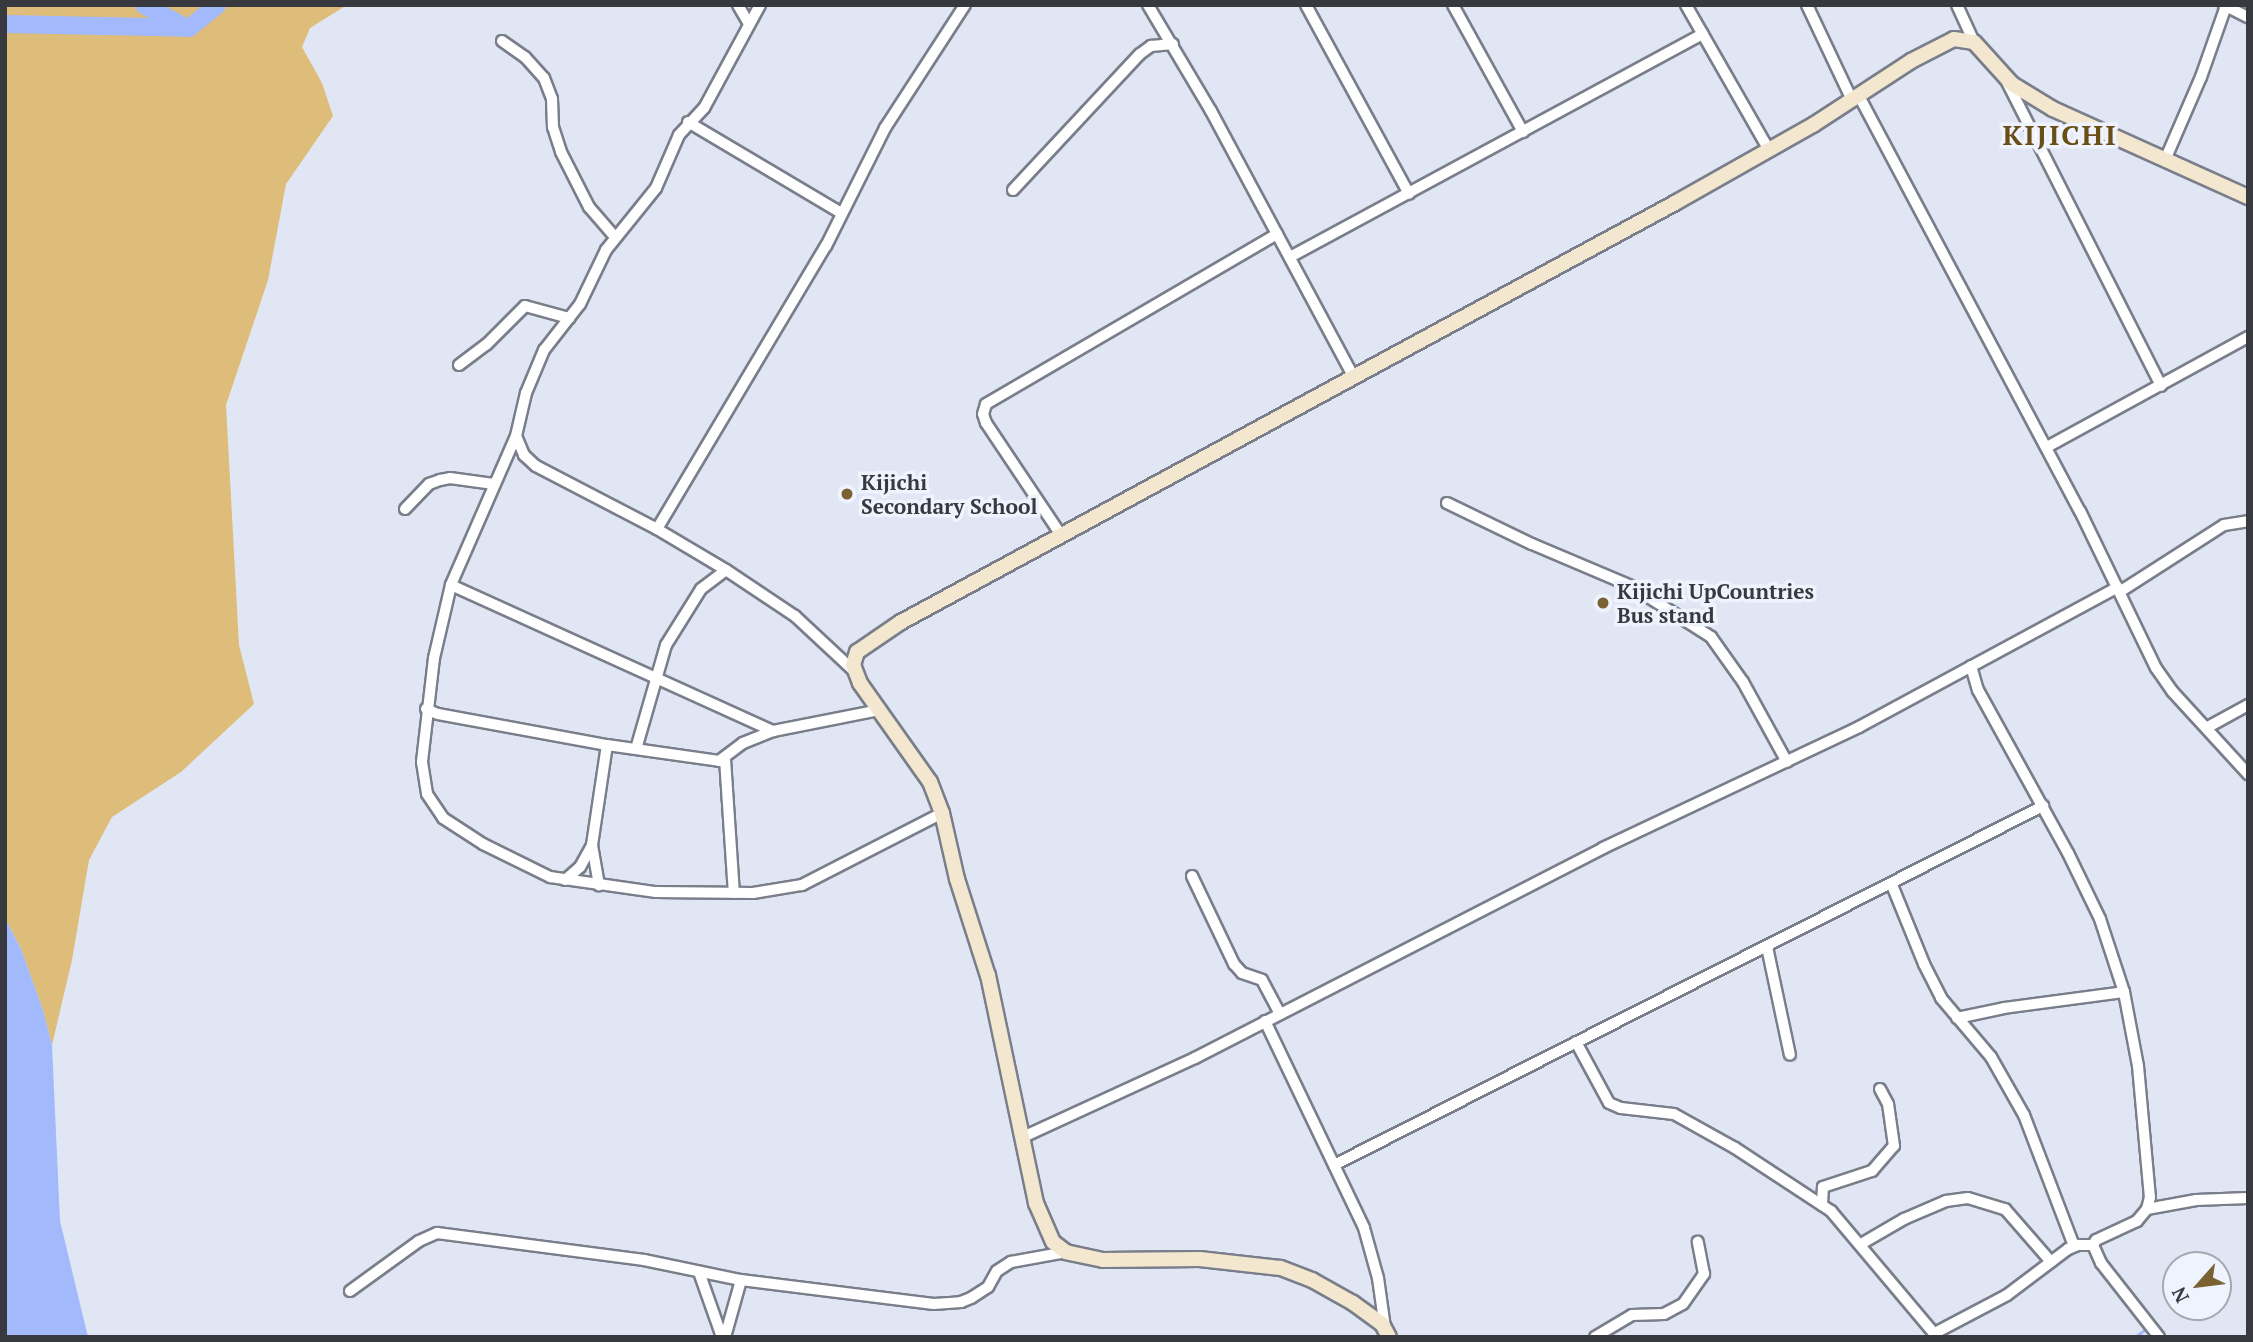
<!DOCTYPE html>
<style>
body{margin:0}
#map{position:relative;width:2253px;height:1342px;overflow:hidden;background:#e0e6f3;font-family:"PT Serif",serif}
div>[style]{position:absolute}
.green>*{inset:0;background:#debc79}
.water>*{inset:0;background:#a2b9fc}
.stream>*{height:2.5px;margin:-1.25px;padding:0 1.25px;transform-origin:1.25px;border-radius:1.25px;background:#a2b9fc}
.river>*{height:18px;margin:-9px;padding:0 9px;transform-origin:9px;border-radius:9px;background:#a2b9fc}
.roads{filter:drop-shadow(2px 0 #797e8a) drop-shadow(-2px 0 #797e8a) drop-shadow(0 2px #797e8a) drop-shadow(0 -2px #797e8a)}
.street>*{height:10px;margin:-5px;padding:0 5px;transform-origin:5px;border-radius:5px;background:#fff}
.secondary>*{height:14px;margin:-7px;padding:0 7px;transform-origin:7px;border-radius:7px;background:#f3e7d0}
.dots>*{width:19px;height:19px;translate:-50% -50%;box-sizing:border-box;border:4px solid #eff3fe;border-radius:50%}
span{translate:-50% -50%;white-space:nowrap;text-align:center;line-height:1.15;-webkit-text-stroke:7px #eff3fe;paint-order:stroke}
.poi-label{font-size:21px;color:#37393e;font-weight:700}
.left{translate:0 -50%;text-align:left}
.district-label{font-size:28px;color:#694f16;font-weight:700;letter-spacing:2px}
.frame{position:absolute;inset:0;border:7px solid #37393e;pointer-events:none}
.north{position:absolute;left:2162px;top:1251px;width:70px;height:70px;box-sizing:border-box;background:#eff3fe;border:2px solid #a5a9b1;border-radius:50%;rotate:242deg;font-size:19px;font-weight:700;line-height:28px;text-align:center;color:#37393e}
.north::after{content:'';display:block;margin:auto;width:24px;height:32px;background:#7a6232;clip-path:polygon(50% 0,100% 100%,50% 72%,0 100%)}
</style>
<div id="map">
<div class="green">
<i style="clip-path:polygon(5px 5px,347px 5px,310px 28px,302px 47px,322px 83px,333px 116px,286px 184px,268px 280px,226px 405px,239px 645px,254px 704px,181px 772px,112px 817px,89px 860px,72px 960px,52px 1045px,43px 1010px,21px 949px,5px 918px)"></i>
</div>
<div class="water">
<i style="clip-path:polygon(5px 918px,21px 949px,43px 1010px,52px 1045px,60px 1221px,88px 1337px,5px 1337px)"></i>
</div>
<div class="stream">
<i style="left:2135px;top:1337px;width:10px;rotate:-37deg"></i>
</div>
<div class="river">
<i style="left:144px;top:5px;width:47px;rotate:28.2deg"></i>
<i style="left:5px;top:24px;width:184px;rotate:1.2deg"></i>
<i style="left:189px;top:28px;width:36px;rotate:-39deg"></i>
</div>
<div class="roads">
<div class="street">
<i style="left:738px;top:5px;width:20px;rotate:60deg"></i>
<i style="left:760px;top:5px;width:117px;rotate:118.5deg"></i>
<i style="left:704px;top:108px;width:37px;rotate:133deg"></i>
<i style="left:679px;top:135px;width:58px;rotate:113.5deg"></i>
<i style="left:656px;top:188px;width:80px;rotate:128.9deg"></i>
<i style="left:606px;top:250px;width:60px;rotate:115.7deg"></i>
<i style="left:580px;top:304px;width:58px;rotate:128deg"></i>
<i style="left:544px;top:350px;width:47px;rotate:112.7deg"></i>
<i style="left:526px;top:393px;width:44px;rotate:103.1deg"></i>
<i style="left:516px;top:436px;width:21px;rotate:67deg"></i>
<i style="left:524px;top:455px;width:16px;rotate:43deg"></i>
<i style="left:536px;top:466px;width:136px;rotate:27.5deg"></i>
<i style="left:657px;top:529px;width:80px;rotate:30.7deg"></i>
<i style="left:726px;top:570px;width:83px;rotate:33.7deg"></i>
<i style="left:795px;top:616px;width:81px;rotate:43deg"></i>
<i style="left:1148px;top:5px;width:123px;rotate:59.3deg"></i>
<i style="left:1211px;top:111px;width:301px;rotate:61.8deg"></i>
<i style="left:1306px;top:5px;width:215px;rotate:61.4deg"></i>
<i style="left:1453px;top:5px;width:145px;rotate:61.1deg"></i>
<i style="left:1686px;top:5px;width:167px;rotate:60.2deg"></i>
<i style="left:1807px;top:5px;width:105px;rotate:64.7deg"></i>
<i style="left:1957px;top:5px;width:41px;rotate:65.3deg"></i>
<i style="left:2224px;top:5px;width:27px;rotate:27deg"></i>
<i style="left:502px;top:41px;width:28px;rotate:35deg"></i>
<i style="left:525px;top:57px;width:28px;rotate:48deg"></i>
<i style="left:544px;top:78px;width:22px;rotate:69deg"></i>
<i style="left:552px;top:99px;width:28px;rotate:88deg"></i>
<i style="left:553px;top:127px;width:26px;rotate:72deg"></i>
<i style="left:561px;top:152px;width:62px;rotate:63deg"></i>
<i style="left:589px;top:207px;width:40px;rotate:49deg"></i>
<i style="left:2005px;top:78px;width:345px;rotate:63.1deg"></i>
<i style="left:1859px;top:96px;width:470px;rotate:62deg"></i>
<i style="left:2080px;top:511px;width:174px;rotate:64.2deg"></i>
<i style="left:2156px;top:668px;width:28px;rotate:55deg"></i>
<i style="left:2172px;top:691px;width:113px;rotate:47.5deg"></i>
<i style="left:688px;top:122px;width:178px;rotate:30.7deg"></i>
<i style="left:2165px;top:160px;width:90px;rotate:-66.6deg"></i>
<i style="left:2201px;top:77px;width:75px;rotate:-70.6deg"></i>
<i style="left:1013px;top:190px;width:186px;rotate:-47deg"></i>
<i style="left:1140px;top:54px;width:14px;rotate:-36deg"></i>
<i style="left:1151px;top:46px;width:22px;rotate:-5deg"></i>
<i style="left:1290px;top:257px;width:469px;rotate:-28.4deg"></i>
<i style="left:459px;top:365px;width:34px;rotate:-37deg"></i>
<i style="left:486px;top:345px;width:55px;rotate:-45deg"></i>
<i style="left:525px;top:306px;width:46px;rotate:15.3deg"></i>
<i style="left:516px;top:436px;width:163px;rotate:113.6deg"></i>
<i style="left:451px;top:585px;width:75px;rotate:103.1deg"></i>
<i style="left:434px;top:658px;width:105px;rotate:96.6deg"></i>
<i style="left:422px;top:762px;width:32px;rotate:81deg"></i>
<i style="left:427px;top:794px;width:29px;rotate:56deg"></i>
<i style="left:443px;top:818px;width:48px;rotate:33deg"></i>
<i style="left:483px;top:844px;width:75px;rotate:26.2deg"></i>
<i style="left:550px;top:877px;width:107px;rotate:8.1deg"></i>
<i style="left:656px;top:892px;width:97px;rotate:0.6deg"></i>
<i style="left:753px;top:893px;width:50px;rotate:-9.3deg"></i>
<i style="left:802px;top:885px;width:157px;rotate:-27.2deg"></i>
<i style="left:2047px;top:447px;width:229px;rotate:-28.7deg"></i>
<i style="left:1447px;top:503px;width:94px;rotate:25.8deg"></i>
<i style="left:1532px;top:544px;width:108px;rotate:23deg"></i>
<i style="left:1631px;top:586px;width:95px;rotate:32.5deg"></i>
<i style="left:1711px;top:637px;width:55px;rotate:54.6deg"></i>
<i style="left:1743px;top:682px;width:91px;rotate:61.2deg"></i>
<i style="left:405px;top:509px;width:35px;rotate:-46deg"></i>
<i style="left:429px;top:484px;width:12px;rotate:-20deg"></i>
<i style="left:440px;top:480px;width:10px;rotate:-11deg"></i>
<i style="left:450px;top:478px;width:44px;rotate:7.8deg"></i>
<i style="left:657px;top:529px;width:330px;rotate:-59.2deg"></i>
<i style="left:826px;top:246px;width:132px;rotate:-63.4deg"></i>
<i style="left:885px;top:128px;width:147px;rotate:-57deg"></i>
<i style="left:1061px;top:535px;width:135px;rotate:-123.8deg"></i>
<i style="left:986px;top:423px;width:9px;rotate:-108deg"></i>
<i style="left:983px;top:414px;width:10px;rotate:-73deg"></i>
<i style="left:986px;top:404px;width:337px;rotate:-30.3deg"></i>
<i style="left:451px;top:585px;width:354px;rotate:24.4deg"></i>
<i style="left:2121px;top:591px;width:122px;rotate:-32.7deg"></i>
<i style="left:2224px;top:525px;width:24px;rotate:-9deg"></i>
<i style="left:1971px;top:666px;width:25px;rotate:74deg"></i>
<i style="left:1978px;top:690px;width:186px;rotate:61.1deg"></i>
<i style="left:2068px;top:853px;width:73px;rotate:64.1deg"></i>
<i style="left:2100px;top:919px;width:77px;rotate:71.8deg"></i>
<i style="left:2124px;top:992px;width:75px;rotate:79.3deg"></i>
<i style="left:2138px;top:1066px;width:132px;rotate:84.8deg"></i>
<i style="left:2150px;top:1197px;width:12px;rotate:104deg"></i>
<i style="left:2147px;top:1209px;width:16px;rotate:130deg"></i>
<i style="left:2137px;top:1221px;width:45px;rotate:155.1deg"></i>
<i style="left:2096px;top:1240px;width:6px;rotate:121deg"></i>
<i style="left:2093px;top:1245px;width:20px;rotate:66deg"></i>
<i style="left:2101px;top:1263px;width:94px;rotate:51.9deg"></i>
<i style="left:426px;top:709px;width:13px;rotate:23deg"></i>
<i style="left:438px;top:714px;width:172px;rotate:10.4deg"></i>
<i style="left:607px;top:745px;width:113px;rotate:8.1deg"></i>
<i style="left:719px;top:761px;width:30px;rotate:-37deg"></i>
<i style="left:743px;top:743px;width:32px;rotate:-22deg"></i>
<i style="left:773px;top:731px;width:108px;rotate:-11.2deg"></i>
<i style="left:2208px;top:727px;width:46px;rotate:-28.8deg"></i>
<i style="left:636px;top:749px;width:108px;rotate:-73.9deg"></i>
<i style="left:666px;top:645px;width:66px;rotate:-58deg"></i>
<i style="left:701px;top:589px;width:31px;rotate:-37deg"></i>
<i style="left:725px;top:759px;width:134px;rotate:86.2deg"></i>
<i style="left:592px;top:845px;width:41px;rotate:80.1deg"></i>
<i style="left:1192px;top:876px;width:98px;rotate:64.5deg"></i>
<i style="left:1234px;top:964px;width:12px;rotate:48deg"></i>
<i style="left:1242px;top:973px;width:21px;rotate:19deg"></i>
<i style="left:1262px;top:980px;width:38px;rotate:62deg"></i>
<i style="left:565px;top:880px;width:20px;rotate:-41deg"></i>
<i style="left:580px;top:867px;width:25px;rotate:-61deg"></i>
<i style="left:592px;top:845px;width:101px;rotate:-81.5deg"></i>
<i style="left:1892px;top:885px;width:85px;rotate:67.9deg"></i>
<i style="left:1924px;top:964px;width:38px;rotate:63deg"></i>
<i style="left:1941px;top:998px;width:77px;rotate:49.7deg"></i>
<i style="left:1991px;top:1057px;width:67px;rotate:60.4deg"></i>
<i style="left:2024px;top:1115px;width:140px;rotate:69.1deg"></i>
<i style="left:1767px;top:947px;width:110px;rotate:78deg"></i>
<i style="left:1957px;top:1018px;width:48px;rotate:-12deg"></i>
<i style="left:2004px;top:1008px;width:121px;rotate:-7.6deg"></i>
<i style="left:1265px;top:1021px;width:229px;rotate:64.4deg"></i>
<i style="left:1364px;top:1228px;width:52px;rotate:74.4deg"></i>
<i style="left:1378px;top:1278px;width:50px;rotate:82deg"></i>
<i style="left:1576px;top:1042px;width:69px;rotate:61.6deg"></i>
<i style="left:1609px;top:1103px;width:13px;rotate:23deg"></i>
<i style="left:1621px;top:1108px;width:53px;rotate:6.5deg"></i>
<i style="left:1674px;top:1114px;width:70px;rotate:29.1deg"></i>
<i style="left:1735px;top:1148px;width:115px;rotate:33.3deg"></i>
<i style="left:1831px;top:1211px;width:165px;rotate:49.9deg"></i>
<i style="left:1023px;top:1137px;width:189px;rotate:-24.7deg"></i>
<i style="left:1195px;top:1058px;width:459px;rotate:-27.2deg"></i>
<i style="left:1603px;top:848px;width:283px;rotate:-25.3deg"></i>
<i style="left:1859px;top:727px;width:294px;rotate:-28.4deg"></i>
<i style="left:1334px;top:1165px;width:795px;rotate:-26.86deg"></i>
<i style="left:1822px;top:1205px;width:18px;rotate:-87deg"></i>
<i style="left:1823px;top:1187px;width:52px;rotate:-18.1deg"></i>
<i style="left:1872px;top:1171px;width:33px;rotate:-49deg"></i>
<i style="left:1894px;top:1146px;width:42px;rotate:-98.1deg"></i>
<i style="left:1888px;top:1104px;width:17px;rotate:-118deg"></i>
<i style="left:2147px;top:1209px;width:50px;rotate:-10.4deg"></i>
<i style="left:2196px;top:1200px;width:52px;rotate:-2.2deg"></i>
<i style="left:1861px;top:1244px;width:50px;rotate:-30.2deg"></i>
<i style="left:1904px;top:1219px;width:46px;rotate:-23.2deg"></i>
<i style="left:1946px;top:1201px;width:22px;rotate:-8deg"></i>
<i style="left:1968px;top:1198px;width:39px;rotate:17deg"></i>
<i style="left:2005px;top:1209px;width:70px;rotate:49deg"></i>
<i style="left:699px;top:1272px;width:69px;rotate:70.5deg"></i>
<i style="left:350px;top:1291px;width:85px;rotate:-35.9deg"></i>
<i style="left:419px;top:1241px;width:20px;rotate:-24deg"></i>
<i style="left:437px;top:1233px;width:209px;rotate:7.4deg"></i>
<i style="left:644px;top:1260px;width:99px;rotate:11.7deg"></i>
<i style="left:741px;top:1280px;width:194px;rotate:7.1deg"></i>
<i style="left:934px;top:1304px;width:27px;rotate:-4deg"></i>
<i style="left:961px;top:1302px;width:11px;rotate:-22deg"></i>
<i style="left:971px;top:1298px;width:20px;rotate:-33deg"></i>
<i style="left:988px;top:1287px;width:18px;rotate:-61deg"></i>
<i style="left:997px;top:1271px;width:17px;rotate:-33deg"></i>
<i style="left:1011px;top:1262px;width:56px;rotate:-10.3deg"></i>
<i style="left:1935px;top:1333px;width:81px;rotate:-27.8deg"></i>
<i style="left:2007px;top:1295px;width:76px;rotate:-37deg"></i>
<i style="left:2068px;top:1249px;width:11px;rotate:-22deg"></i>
<i style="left:2078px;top:1245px;width:15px"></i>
<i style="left:725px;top:1337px;width:59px;rotate:-74.3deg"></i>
<i style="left:1595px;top:1337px;width:43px;rotate:-30.7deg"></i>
<i style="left:1632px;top:1315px;width:32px;rotate:-2deg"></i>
<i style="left:1664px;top:1314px;width:21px;rotate:-28deg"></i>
<i style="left:1683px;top:1304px;width:37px;rotate:-55deg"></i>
<i style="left:1704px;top:1274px;width:33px;rotate:-101deg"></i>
</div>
<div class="secondary">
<i style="left:1389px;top:1337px;width:15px;rotate:-118deg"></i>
<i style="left:1382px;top:1324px;width:36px;rotate:-144deg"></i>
<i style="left:1353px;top:1303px;width:47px;rotate:-150.7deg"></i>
<i style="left:1312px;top:1280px;width:34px;rotate:-159deg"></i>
<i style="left:1280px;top:1268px;width:81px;rotate:-173.6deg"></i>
<i style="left:1200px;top:1259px;width:97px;rotate:179.4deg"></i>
<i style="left:1103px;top:1260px;width:38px;rotate:-168deg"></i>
<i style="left:1066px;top:1252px;width:16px;rotate:-142deg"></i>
<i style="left:1053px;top:1242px;width:43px;rotate:-113.6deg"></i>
<i style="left:1036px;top:1203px;width:232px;rotate:-101.9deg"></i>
<i style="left:988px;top:976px;width:102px;rotate:-107.7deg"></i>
<i style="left:957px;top:879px;width:68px;rotate:-102.8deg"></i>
<i style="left:942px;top:813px;width:33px;rotate:-111deg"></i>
<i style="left:930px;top:782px;width:121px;rotate:-125.3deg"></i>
<i style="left:860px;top:683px;width:19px;rotate:-111deg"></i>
<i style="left:853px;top:665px;width:14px;rotate:-73deg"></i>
<i style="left:857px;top:652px;width:53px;rotate:-34.3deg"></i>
<i style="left:901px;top:622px;width:880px;rotate:-28.43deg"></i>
<i style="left:1675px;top:203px;width:159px;rotate:-29.5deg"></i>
<i style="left:1813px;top:125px;width:117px;rotate:-33.1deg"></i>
<i style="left:1911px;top:61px;width:48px;rotate:-27.1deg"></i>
<i style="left:1954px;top:39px;width:20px;rotate:9deg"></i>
<i style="left:1974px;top:42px;width:57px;rotate:47.9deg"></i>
<i style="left:2012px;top:84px;width:48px;rotate:31.4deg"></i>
<i style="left:2053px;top:109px;width:214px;rotate:24.3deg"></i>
</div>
</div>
<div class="dots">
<i style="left:847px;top:494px;background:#7a6232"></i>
<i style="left:1603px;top:603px;background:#7a6232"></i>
</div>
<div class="poi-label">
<span class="left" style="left:861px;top:494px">Kijichi<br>Secondary School</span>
<span class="left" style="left:1617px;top:603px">Kijichi UpCountries<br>Bus stand</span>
</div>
<div class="district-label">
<span style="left:2060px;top:135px">KIJICHI</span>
</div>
<div class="frame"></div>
<div class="north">N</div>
</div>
